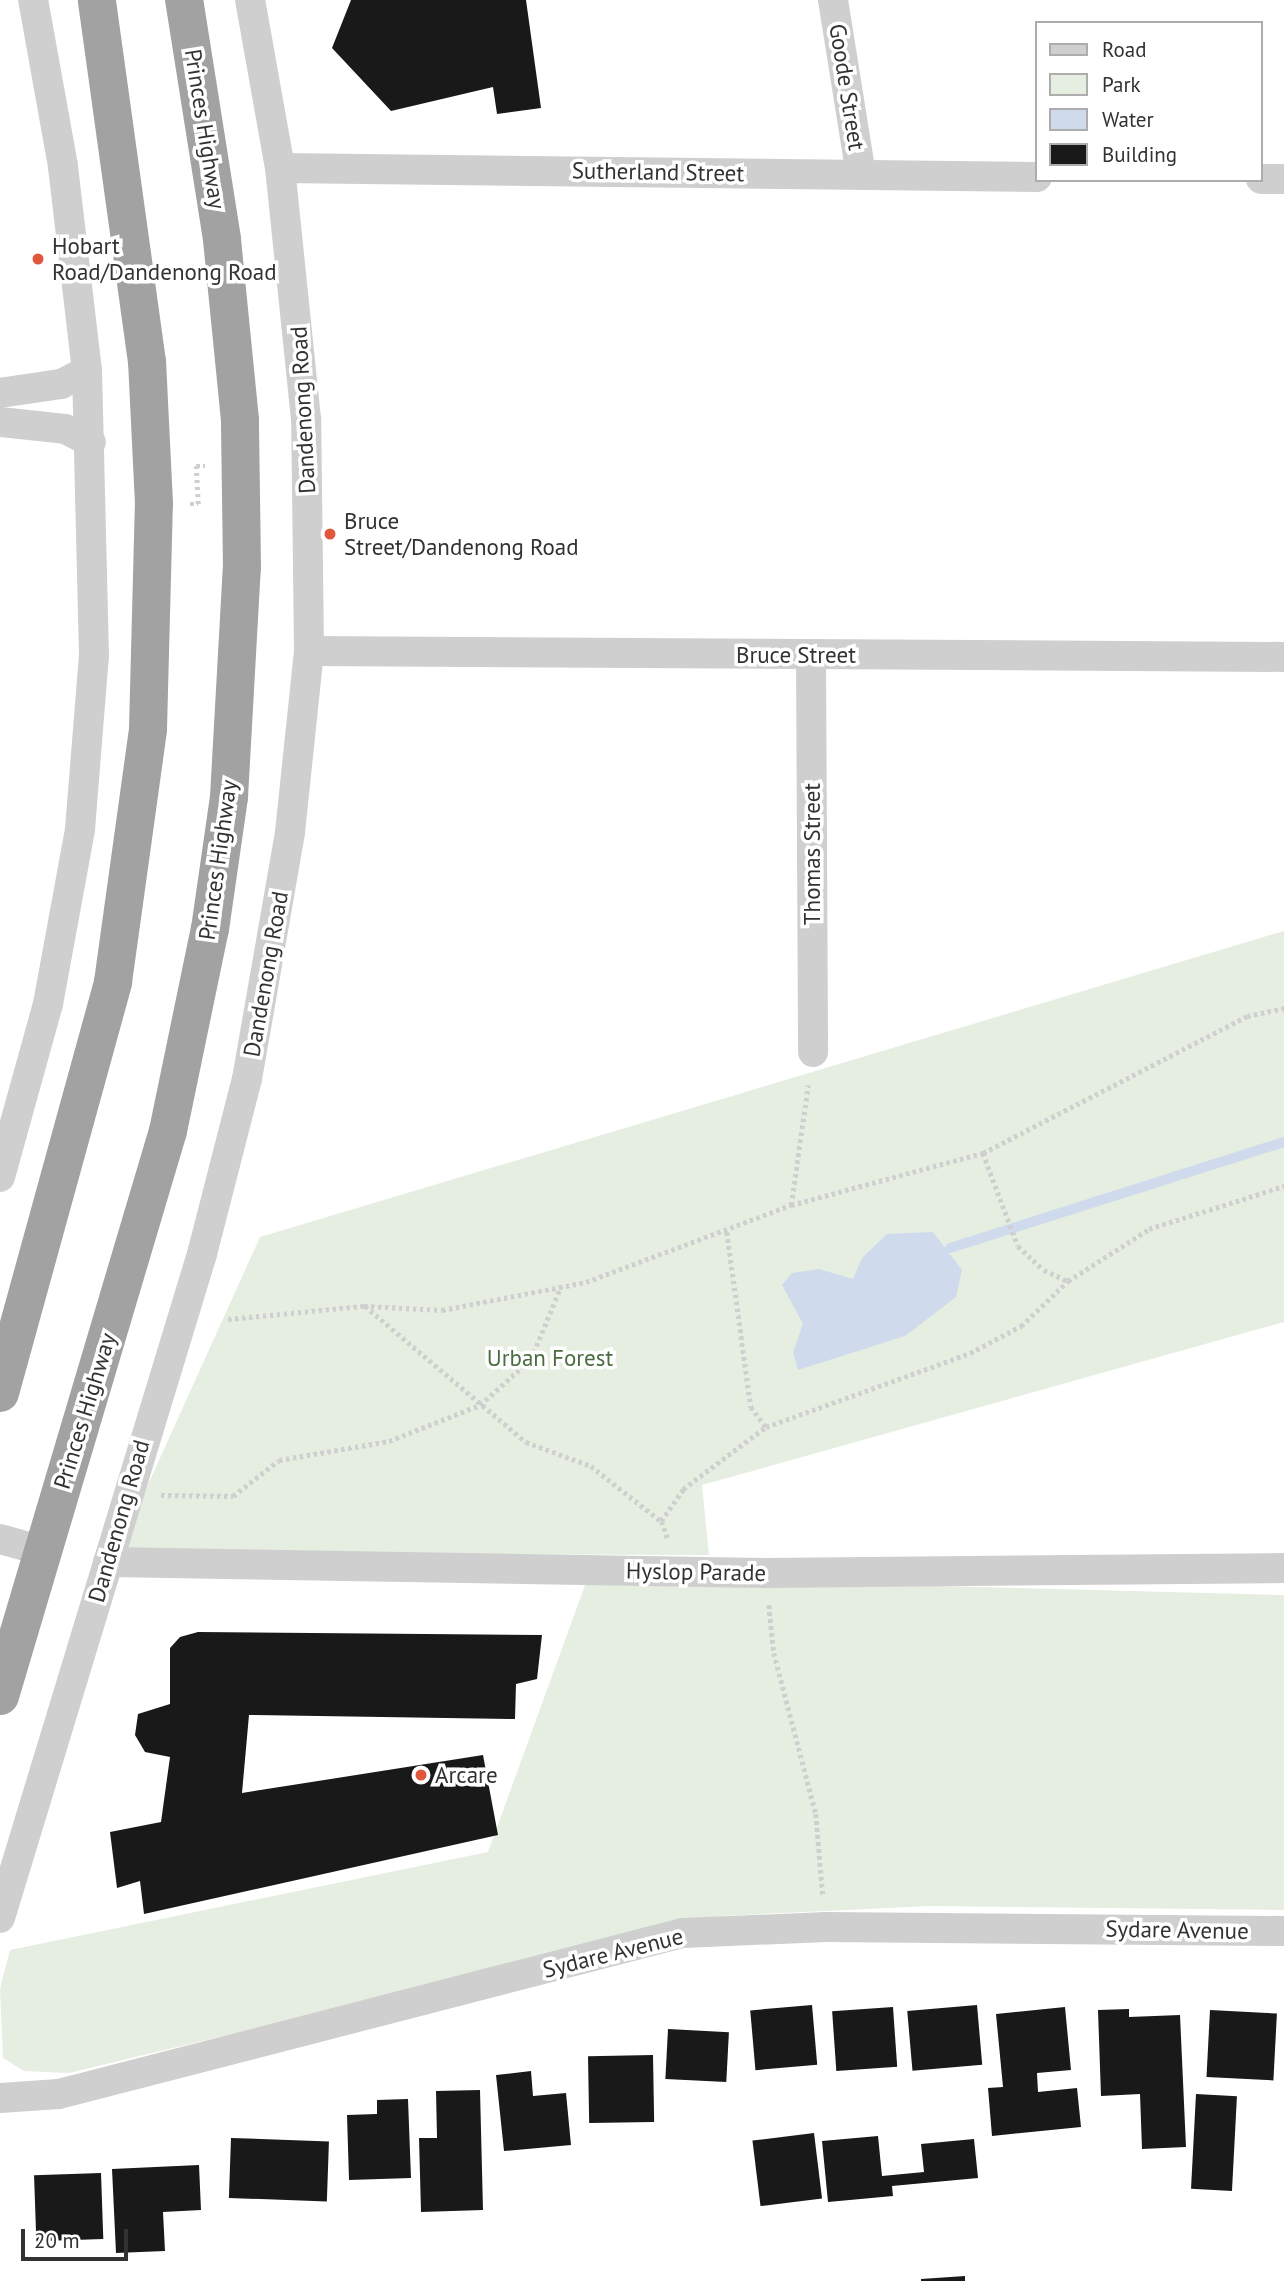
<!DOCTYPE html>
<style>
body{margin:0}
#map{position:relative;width:1284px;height:2281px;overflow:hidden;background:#fff;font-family:"PT Sans",sans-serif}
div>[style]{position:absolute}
.green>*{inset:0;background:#e5eee1}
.water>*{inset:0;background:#cfdaec}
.stream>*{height:10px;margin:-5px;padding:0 5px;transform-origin:5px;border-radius:5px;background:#cfdaec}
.building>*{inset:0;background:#191919;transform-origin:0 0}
.path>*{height:4.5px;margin-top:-2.25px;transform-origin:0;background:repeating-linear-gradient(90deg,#cfcfcf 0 3.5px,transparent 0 7px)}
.minor>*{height:30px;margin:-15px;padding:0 15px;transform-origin:15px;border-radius:15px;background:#cfcfcf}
.trunk>*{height:38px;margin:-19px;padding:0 19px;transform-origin:19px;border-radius:19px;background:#a2a2a2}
.dots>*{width:19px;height:19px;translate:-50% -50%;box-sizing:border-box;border:4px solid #fff;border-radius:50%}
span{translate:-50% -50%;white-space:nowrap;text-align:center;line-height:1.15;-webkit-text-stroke:7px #fff;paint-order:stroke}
.street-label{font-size:23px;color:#323232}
.poi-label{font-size:23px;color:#323232}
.left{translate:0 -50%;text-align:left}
.park-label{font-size:23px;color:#4b6d40}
.legend{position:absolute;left:1035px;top:21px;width:228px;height:161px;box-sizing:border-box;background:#fff;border:2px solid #adadad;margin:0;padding:9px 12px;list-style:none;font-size:21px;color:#323232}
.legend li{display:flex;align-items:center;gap:14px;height:35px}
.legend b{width:35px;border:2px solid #adadad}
.scale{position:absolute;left:21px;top:2229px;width:107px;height:32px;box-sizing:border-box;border:4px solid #323232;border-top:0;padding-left:9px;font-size:21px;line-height:24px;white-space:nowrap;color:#323232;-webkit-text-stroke:5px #fff;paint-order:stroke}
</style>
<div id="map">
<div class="green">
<i style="clip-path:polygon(1284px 931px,1284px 1322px,702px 1485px,709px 1555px,126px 1553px,146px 1489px,260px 1237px)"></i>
<i style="clip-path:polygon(588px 1577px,1284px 1595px,1284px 1910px,930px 1906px,721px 1916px,69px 2073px,24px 2071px,3px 2058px,0 1989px,10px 1950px,488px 1852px)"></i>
</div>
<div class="water">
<i style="clip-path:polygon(933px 1232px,962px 1270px,956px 1297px,905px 1336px,798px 1370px,793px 1352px,803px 1324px,782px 1285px,792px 1273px,819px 1269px,853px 1279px,862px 1258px,887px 1234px)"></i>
</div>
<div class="stream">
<i style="left:950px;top:1248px;width:350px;rotate:-17.6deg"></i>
</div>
<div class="building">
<i style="clip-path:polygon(351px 0,526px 0,541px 108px,497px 114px,493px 87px,391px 111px,332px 48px)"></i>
<i style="clip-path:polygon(198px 1632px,542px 1635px,537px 1679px,516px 1684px,515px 1719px,249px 1715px,242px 1793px,483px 1755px,498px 1835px,144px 1914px,140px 1881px,117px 1888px,110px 1832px,161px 1822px,170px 1757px,145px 1752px,135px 1735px,138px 1714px,170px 1704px,170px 1648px,180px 1637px)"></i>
<i style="left:812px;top:2005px;width:60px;height:62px;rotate:85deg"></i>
<i style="left:977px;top:2005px;width:60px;height:70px;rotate:85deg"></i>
<i style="left:893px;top:2007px;width:60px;height:61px;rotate:86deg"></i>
<i style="clip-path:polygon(1065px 2007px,1071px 2070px,1037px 2073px,1038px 2092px,1077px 2088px,1081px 2127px,992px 2136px,988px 2088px,1003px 2087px,996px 2014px)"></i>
<i style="clip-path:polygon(1129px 2009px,1129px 2017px,1180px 2015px,1186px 2147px,1142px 2149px,1140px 2094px,1101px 2096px,1098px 2010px)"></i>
<i style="left:1210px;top:2010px;width:67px;height:67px;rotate:3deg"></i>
<i style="left:668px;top:2029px;width:61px;height:50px;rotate:3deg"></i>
<i style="left:653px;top:2055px;width:67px;height:65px;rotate:89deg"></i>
<i style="clip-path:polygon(531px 2071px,533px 2096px,566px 2093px,571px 2145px,504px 2151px,496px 2075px)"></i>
<i style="clip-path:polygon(480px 2090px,483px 2210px,421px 2212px,419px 2138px,437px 2138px,436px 2091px)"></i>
<i style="left:1196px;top:2094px;width:41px;height:95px;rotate:3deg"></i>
<i style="clip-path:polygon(408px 2099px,411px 2178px,349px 2180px,347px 2115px,377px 2114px,377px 2100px)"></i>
<i style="left:814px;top:2133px;width:66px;height:62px;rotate:83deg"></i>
<i style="clip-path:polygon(878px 2136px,882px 2176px,924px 2172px,921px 2144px,974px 2139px,978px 2178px,892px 2186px,893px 2196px,828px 2202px,822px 2141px)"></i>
<i style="left:231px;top:2138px;width:98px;height:60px;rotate:2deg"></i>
<i style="clip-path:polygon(199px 2165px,201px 2210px,163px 2212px,165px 2251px,116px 2253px,112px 2169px)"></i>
<i style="left:101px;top:2173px;width:66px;height:67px;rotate:88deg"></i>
<i style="clip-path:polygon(965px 2276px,965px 2281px,921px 2281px,921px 2279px)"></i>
</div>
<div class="path">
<i style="left:190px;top:504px;width:8px"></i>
<i style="left:198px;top:504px;width:38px;rotate:-93deg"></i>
<i style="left:196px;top:466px;width:9px"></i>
<i style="left:983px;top:1153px;width:99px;rotate:69.4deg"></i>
<i style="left:1018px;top:1246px;width:35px;rotate:43deg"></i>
<i style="left:1044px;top:1270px;width:26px;rotate:25deg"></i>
<i style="left:1068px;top:1281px;width:96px;rotate:-32.7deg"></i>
<i style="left:1149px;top:1229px;width:142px;rotate:-17.7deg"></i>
<i style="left:791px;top:1205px;width:121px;rotate:-81.9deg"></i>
<i style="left:727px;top:1232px;width:177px;rotate:82.2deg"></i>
<i style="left:751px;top:1407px;width:25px;rotate:53deg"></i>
<i style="left:766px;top:1427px;width:217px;rotate:-19.9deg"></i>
<i style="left:970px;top:1353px;width:58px;rotate:-27.9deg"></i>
<i style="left:1021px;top:1326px;width:65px;rotate:-43.8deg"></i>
<i style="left:365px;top:1306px;width:211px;rotate:40.2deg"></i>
<i style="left:526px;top:1442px;width:69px;rotate:20.3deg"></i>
<i style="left:591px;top:1466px;width:89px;rotate:38.2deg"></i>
<i style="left:228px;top:1319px;width:137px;rotate:-5.5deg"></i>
<i style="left:364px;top:1306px;width:78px;rotate:2.9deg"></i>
<i style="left:442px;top:1310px;width:147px;rotate:-11deg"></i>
<i style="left:586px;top:1282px;width:219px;rotate:-20.6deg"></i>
<i style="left:791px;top:1205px;width:199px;rotate:-15.2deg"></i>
<i style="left:983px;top:1153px;width:297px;rotate:-27.4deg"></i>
<i style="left:1247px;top:1016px;width:38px;rotate:-12deg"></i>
<i style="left:161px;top:1495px;width:72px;rotate:0.8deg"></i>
<i style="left:233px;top:1496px;width:58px;rotate:-38deg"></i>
<i style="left:279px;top:1460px;width:112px;rotate:-9.8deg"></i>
<i style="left:389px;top:1441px;width:98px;rotate:-21.6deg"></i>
<i style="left:480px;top:1405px;width:69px;rotate:-42deg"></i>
<i style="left:531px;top:1359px;width:79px;rotate:-67.7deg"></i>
<i style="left:667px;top:1538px;width:18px;rotate:-109deg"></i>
<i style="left:661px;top:1521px;width:39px;rotate:-55deg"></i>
<i style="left:683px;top:1489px;width:104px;rotate:-36.8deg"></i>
<i style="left:769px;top:1605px;width:48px;rotate:84.1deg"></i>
<i style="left:774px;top:1653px;width:166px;rotate:75.4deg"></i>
<i style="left:816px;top:1814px;width:81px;rotate:85.1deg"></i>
</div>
<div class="minor">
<i style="left:833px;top:0;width:177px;rotate:80.9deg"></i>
<i style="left:280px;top:168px;width:757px;rotate:0.68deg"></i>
<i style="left:1261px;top:179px;width:23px"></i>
<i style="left:0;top:393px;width:62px;rotate:-8.4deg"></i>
<i style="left:61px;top:384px;width:29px;rotate:-27deg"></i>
<i style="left:0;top:422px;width:65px;rotate:6.1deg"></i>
<i style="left:65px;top:429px;width:29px;rotate:27deg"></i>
<i style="left:309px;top:651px;width:975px;rotate:0.35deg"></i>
<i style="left:811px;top:655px;width:397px;rotate:89.7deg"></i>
<i style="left:0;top:1177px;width:180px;rotate:-74.5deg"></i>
<i style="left:48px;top:1004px;width:178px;rotate:-79.6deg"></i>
<i style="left:80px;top:829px;width:174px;rotate:-85.4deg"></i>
<i style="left:94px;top:656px;width:285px;rotate:-91.4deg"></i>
<i style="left:87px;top:371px;width:206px;rotate:-96.7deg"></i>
<i style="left:63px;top:166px;width:169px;rotate:-100.2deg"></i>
<i style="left:0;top:1539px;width:45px;rotate:15.6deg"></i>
<i style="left:108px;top:1562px;width:658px;rotate:0.96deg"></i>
<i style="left:766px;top:1573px;width:518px;rotate:-0.55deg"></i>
<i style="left:0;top:1918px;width:694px;rotate:-73.08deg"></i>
<i style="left:202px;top:1254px;width:181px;rotate:-75.6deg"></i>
<i style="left:247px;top:1079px;width:251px;rotate:-80.1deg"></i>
<i style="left:290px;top:832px;width:182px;rotate:-84deg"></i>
<i style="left:309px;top:651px;width:232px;rotate:-90.7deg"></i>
<i style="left:306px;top:419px;width:252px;rotate:-95.9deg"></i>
<i style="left:280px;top:168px;width:171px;rotate:-100.1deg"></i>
<i style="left:0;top:2098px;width:59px;rotate:-3.9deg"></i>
<i style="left:59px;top:2094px;width:644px;rotate:-14.47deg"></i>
<i style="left:683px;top:1933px;width:143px;rotate:-2.4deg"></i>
<i style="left:826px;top:1927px;width:458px;rotate:0.5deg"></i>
</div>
<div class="trunk">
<i style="left:0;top:1393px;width:426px;rotate:-74.6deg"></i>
<i style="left:113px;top:982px;width:255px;rotate:-82.1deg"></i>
<i style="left:148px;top:729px;width:225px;rotate:-88.5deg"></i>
<i style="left:154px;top:504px;width:142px;rotate:-92.8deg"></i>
<i style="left:147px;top:362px;width:365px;rotate:-97.9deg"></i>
<i style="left:0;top:1696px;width:589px;rotate:-73.44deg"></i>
<i style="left:168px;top:1131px;width:206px;rotate:-78.3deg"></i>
<i style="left:210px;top:929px;width:133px;rotate:-81.8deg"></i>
<i style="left:229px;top:797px;width:229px;rotate:-86.8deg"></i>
<i style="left:242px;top:568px;width:148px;rotate:-90.8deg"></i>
<i style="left:240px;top:420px;width:182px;rotate:-95.7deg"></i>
<i style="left:222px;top:239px;width:242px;rotate:-99deg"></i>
</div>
<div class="dots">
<i style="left:38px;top:259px;background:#e0573e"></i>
<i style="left:330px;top:534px;background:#e0573e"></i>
<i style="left:421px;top:1775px;background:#e0573e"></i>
</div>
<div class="street-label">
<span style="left:847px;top:87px;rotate:81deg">Goode Street</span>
<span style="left:205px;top:129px;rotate:81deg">Princes Highway</span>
<span style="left:658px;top:172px;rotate:1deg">Sutherland Street</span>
<span style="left:303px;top:410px;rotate:-93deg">Dandenong Road</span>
<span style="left:796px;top:655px">Bruce Street</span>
<span style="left:812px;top:854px;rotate:-90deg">Thomas Street</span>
<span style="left:218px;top:860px;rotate:-82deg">Princes Highway</span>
<span style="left:266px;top:974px;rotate:-80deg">Dandenong Road</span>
<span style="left:85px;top:1411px;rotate:-73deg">Princes Highway</span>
<span style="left:119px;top:1521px;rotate:-74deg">Dandenong Road</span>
<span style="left:696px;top:1572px;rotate:1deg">Hyslop Parade</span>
<span style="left:1177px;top:1930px;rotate:1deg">Sydare Avenue</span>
<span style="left:613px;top:1953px;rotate:-14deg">Sydare Avenue</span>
</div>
<div class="poi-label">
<span class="left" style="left:52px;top:259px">Hobart<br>Road/Dandenong Road</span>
<span class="left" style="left:344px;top:534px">Bruce<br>Street/Dandenong Road</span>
<span class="left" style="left:435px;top:1775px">Arcare</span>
</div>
<div class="park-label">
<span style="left:550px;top:1358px">Urban Forest</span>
</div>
<ul class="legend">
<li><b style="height:9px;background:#cfcfcf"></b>Road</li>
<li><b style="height:19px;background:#e5eee1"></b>Park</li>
<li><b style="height:19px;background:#cfdaec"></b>Water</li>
<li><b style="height:19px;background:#191919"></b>Building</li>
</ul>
<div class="scale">20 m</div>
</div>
